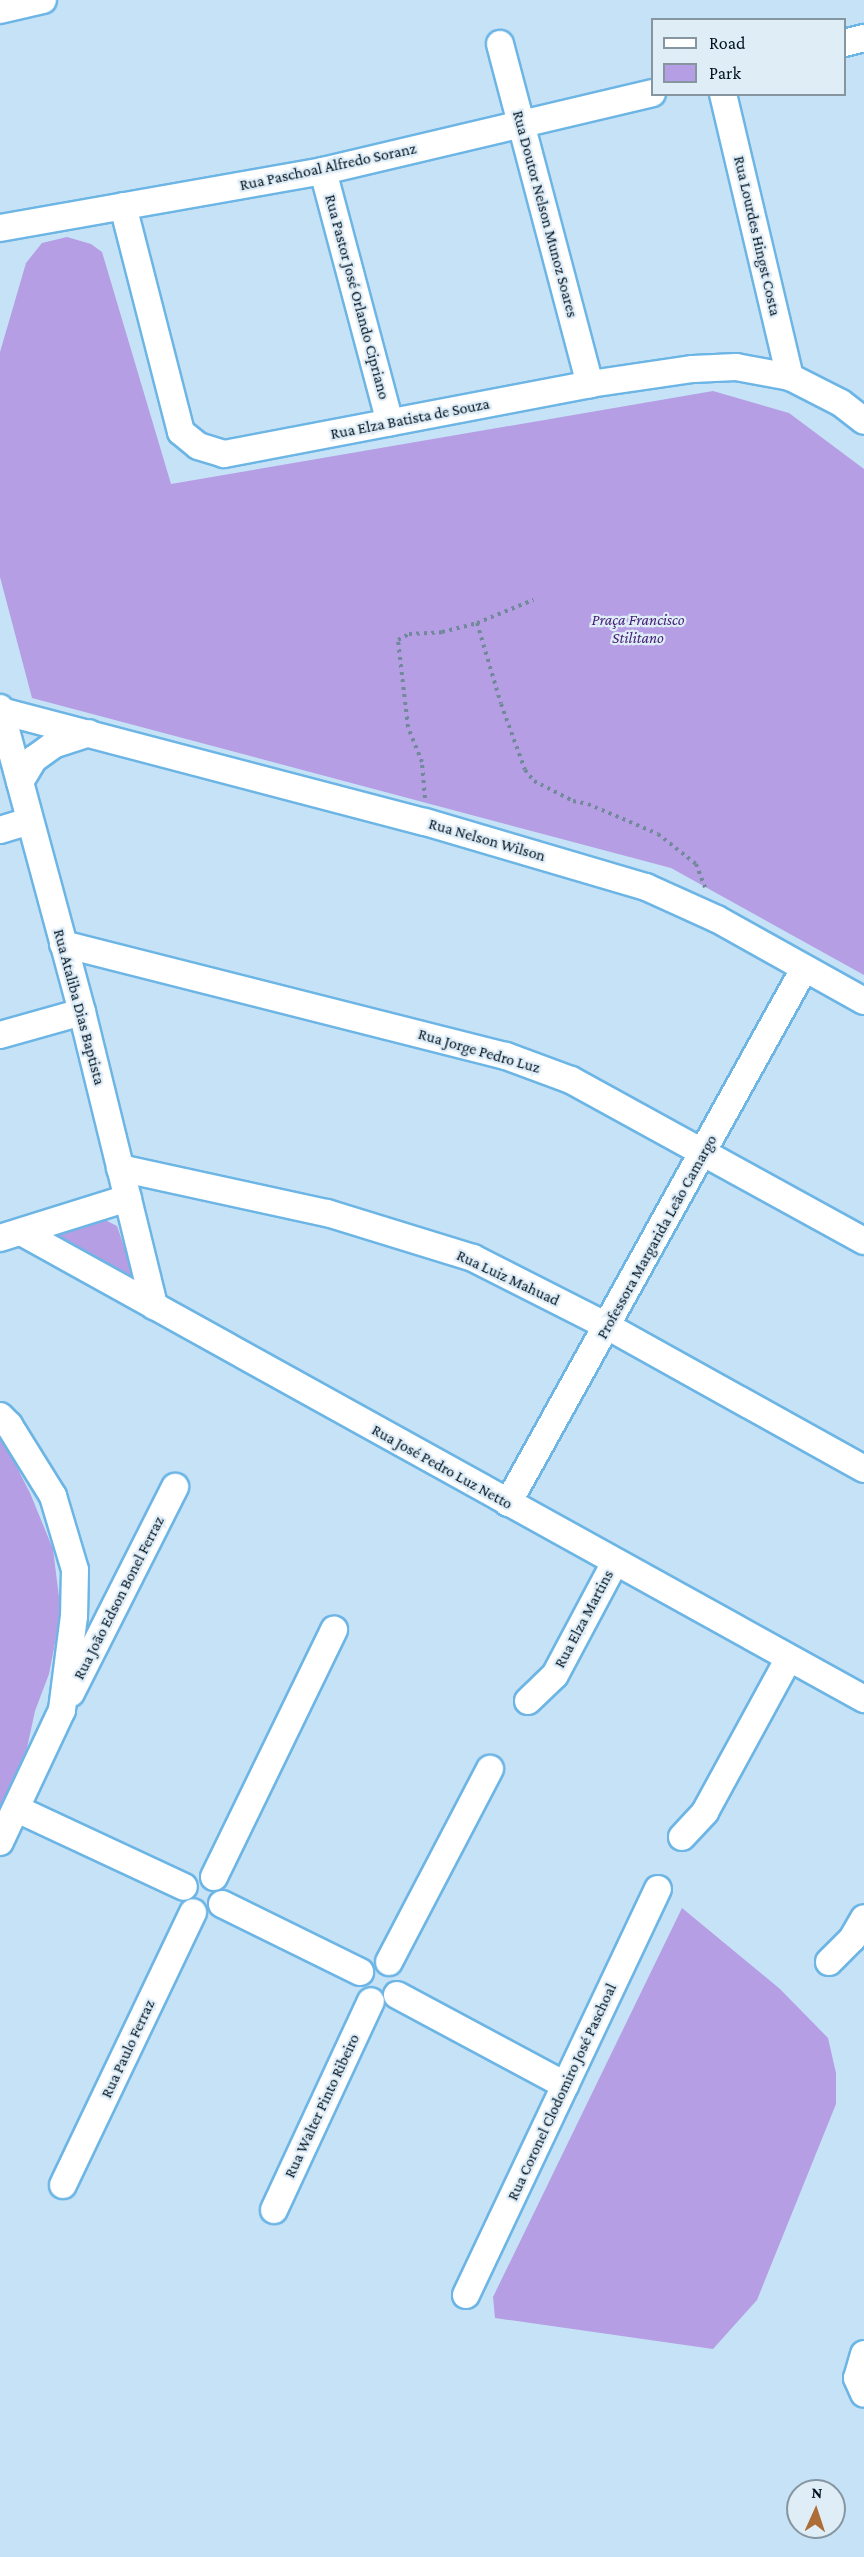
<!DOCTYPE html>
<meta charset="utf-8">
<style>
body{margin:0}
#map{position:relative;width:864px;height:2557px;overflow:hidden;background:#c6e2f6;font-family:"Crimson Pro",serif}
div>[style]{position:absolute}
.green>*{inset:0;background:#b59ee4}
.path>*{height:4px;margin-top:-2px;transform-origin:0;background:repeating-linear-gradient(90deg,#71899a 0 3px,transparent 0 7.5px)}
.roads{filter:drop-shadow(2px 0 #6cb5e5) drop-shadow(-2px 0 #6cb5e5) drop-shadow(0 2px #6cb5e5) drop-shadow(0 -2px #6cb5e5)}
.minor>*{height:26px;margin:-13px;padding:0 13px;transform-origin:13px;border-radius:13px;background:#fff}
span{translate:-50% -50%;white-space:nowrap;text-align:center;line-height:1.15;-webkit-text-stroke:4.5px #dfedf7;paint-order:stroke}
.street-label{font-size:16px;color:#001321}
.park-label{font-size:16px;color:#472178;font-style:italic}
.legend{position:absolute;left:651px;top:18px;width:195px;height:78px;box-sizing:border-box;background:#dfedf7;border:2px solid #8696a1;margin:0;padding:8px 10px;list-style:none;font-size:18px;color:#001321}
.legend li{display:flex;align-items:center;gap:12px;height:30px}
.legend b{width:30px;border:2px solid #8696a1}
.north{position:absolute;left:786px;top:2479px;width:60px;height:60px;box-sizing:border-box;background:#dfedf7;border:2px solid #8696a1;border-radius:50%;rotate:3deg;font-size:16px;font-weight:700;line-height:24px;text-align:center;color:#001321}
.north::after{content:'';display:block;margin:auto;width:21px;height:27px;background:#ad6d36;clip-path:polygon(50% 0,100% 100%,50% 72%,0 100%)}
</style>
<div id="map">
<div class="green">
<i style="clip-path:polygon(67px 237px,91px 244px,102px 252px,171px 484px,713px 391px,789px 413px,864px 469px,864px 975px,671px 868px,32px 698px,0 577px,0 352px,26px 263px,42px 243px)"></i>
<i style="clip-path:polygon(105px 1220px,117px 1226px,136px 1281px,54px 1234px)"></i>
<i style="clip-path:polygon(0 1434px,30px 1493px,53px 1549px,61px 1613px,49px 1674px,35px 1711px,27px 1748px,0 1808px)"></i>
<i style="clip-path:polygon(682px 1908px,780px 1989px,828px 2038px,836px 2073px,836px 2104px,757px 2300px,713px 2349px,495px 2318px,493px 2297px)"></i>
</div>
<div class="path">
<i style="left:477px;top:623px;width:61px;rotate:-22.3deg"></i>
<i style="left:425px;top:798px;width:36px;rotate:-95deg"></i>
<i style="left:422px;top:762px;width:38px;rotate:-112deg"></i>
<i style="left:408px;top:727px;width:88px;rotate:-96.6deg"></i>
<i style="left:398px;top:640px;width:13px;rotate:-29deg"></i>
<i style="left:409px;top:634px;width:33px;rotate:-3deg"></i>
<i style="left:442px;top:632px;width:36px;rotate:-14deg"></i>
<i style="left:477px;top:623px;width:84px;rotate:73.5deg"></i>
<i style="left:501px;top:704px;width:70px;rotate:70deg"></i>
<i style="left:525px;top:770px;width:14px;rotate:51deg"></i>
<i style="left:534px;top:781px;width:44px;rotate:27.1deg"></i>
<i style="left:573px;top:801px;width:15px;rotate:11deg"></i>
<i style="left:588px;top:804px;width:76px;rotate:23.2deg"></i>
<i style="left:658px;top:834px;width:48px;rotate:38.3deg"></i>
<i style="left:696px;top:864px;width:25px;rotate:69deg"></i>
</div>
<div class="roads">
<div class="minor">
<i style="left:0;top:10px;width:44px;rotate:-13.1deg"></i>
<i style="left:844px;top:43px;width:21px;rotate:-14deg"></i>
<i style="left:500px;top:44px;width:352px;rotate:75.2deg"></i>
<i style="left:723px;top:94px;width:291px;rotate:76.7deg"></i>
<i style="left:323px;top:171px;width:260px;rotate:75.1deg"></i>
<i style="left:123px;top:206px;width:233px;rotate:75.6deg"></i>
<i style="left:181px;top:432px;width:22px;rotate:39deg"></i>
<i style="left:198px;top:446px;width:27px;rotate:17deg"></i>
<i style="left:224px;top:454px;width:373px;rotate:-10.8deg"></i>
<i style="left:590px;top:384px;width:104px;rotate:-8.3deg"></i>
<i style="left:693px;top:369px;width:43px;rotate:-2.7deg"></i>
<i style="left:736px;top:367px;width:55px;rotate:10.5deg"></i>
<i style="left:790px;top:377px;width:57px;rotate:27deg"></i>
<i style="left:841px;top:403px;width:29px;rotate:38deg"></i>
<i style="left:0;top:228px;width:328px;rotate:-10deg"></i>
<i style="left:323px;top:171px;width:338px;rotate:-13.3deg"></i>
<i style="left:0;top:708px;width:315px;rotate:74.9deg"></i>
<i style="left:82px;top:1012px;width:303px;rotate:76.2deg"></i>
<i style="left:1px;top:711px;width:438px;rotate:14.7deg"></i>
<i style="left:425px;top:822px;width:230px;rotate:16.4deg"></i>
<i style="left:646px;top:887px;width:78px;rotate:24.3deg"></i>
<i style="left:717px;top:919px;width:168px;rotate:29.2deg"></i>
<i style="left:20px;top:782px;width:27px;rotate:-59deg"></i>
<i style="left:34px;top:759px;width:24px;rotate:-36deg"></i>
<i style="left:53px;top:745px;width:38px;rotate:-18deg"></i>
<i style="left:0;top:830px;width:30px;rotate:-17deg"></i>
<i style="left:63px;top:944px;width:457px;rotate:14.2deg"></i>
<i style="left:506px;top:1056px;width:69px;rotate:20.3deg"></i>
<i style="left:571px;top:1080px;width:334px;rotate:28.8deg"></i>
<i style="left:0;top:1035px;width:85px;rotate:-15.7deg"></i>
<i style="left:120px;top:1168px;width:212px;rotate:12.3deg"></i>
<i style="left:327px;top:1213px;width:153px;rotate:17.1deg"></i>
<i style="left:473px;top:1258px;width:150px;rotate:26.9deg"></i>
<i style="left:607px;top:1326px;width:294px;rotate:29.1deg"></i>
<i style="left:21px;top:1232px;width:964px;rotate:28.99deg"></i>
<i style="left:0;top:1238px;width:134px;rotate:-17.4deg"></i>
<i style="left:0;top:1416px;width:13px;rotate:45deg"></i>
<i style="left:9px;top:1425px;width:84px;rotate:58.2deg"></i>
<i style="left:53px;top:1496px;width:77px;rotate:73.4deg"></i>
<i style="left:75px;top:1570px;width:46px;rotate:91.2deg"></i>
<i style="left:74px;top:1616px;width:95px;rotate:97.3deg"></i>
<i style="left:62px;top:1710px;width:146px;rotate:115.2deg"></i>
<i style="left:508px;top:1503px;width:611px;rotate:-61deg"></i>
<i style="left:71px;top:1693px;width:231px;rotate:-63.2deg"></i>
<i style="left:528px;top:1701px;width:37px;rotate:-44deg"></i>
<i style="left:555px;top:1675px;width:128px;rotate:-62deg"></i>
<i style="left:17px;top:1809px;width:184px;rotate:25deg"></i>
<i style="left:682px;top:1837px;width:34px;rotate:-47deg"></i>
<i style="left:705px;top:1812px;width:175px;rotate:-61.4deg"></i>
<i style="left:214px;top:1877px;width:275px;rotate:-64.1deg"></i>
<i style="left:222px;top:1904px;width:154px;rotate:26.2deg"></i>
<i style="left:389px;top:1962px;width:218px;rotate:-62.4deg"></i>
<i style="left:829px;top:1962px;width:33px;rotate:-45deg"></i>
<i style="left:852px;top:1939px;width:24px;rotate:-60deg"></i>
<i style="left:397px;top:1995px;width:191px;rotate:28.2deg"></i>
<i style="left:63px;top:2185px;width:302px;rotate:-64.5deg"></i>
<i style="left:274px;top:2210px;width:230px;rotate:-65.1deg"></i>
<i style="left:466px;top:2295px;width:449px;rotate:-64.7deg"></i>
<i style="left:864px;top:2354px;width:25px;rotate:106deg"></i>
<i style="left:857px;top:2378px;width:17px;rotate:66deg"></i>
</div>
</div>
<div class="street-label">
<span style="left:328px;top:167px;rotate:-12deg">Rua Paschoal Alfredo Soranz</span>
<span style="left:545px;top:214px;rotate:75deg">Rua Doutor Nelson Munoz Soares</span>
<span style="left:757px;top:236px;rotate:77deg">Rua Lourdes Hingst Costa</span>
<span style="left:357px;top:297px;rotate:75deg">Rua Pastor José Orlando Cipriano</span>
<span style="left:410px;top:419px;rotate:-11deg">Rua Elza Batista de Souza</span>
<span style="left:487px;top:840px;rotate:16deg">Rua Nelson Wilson</span>
<span style="left:79px;top:1007px;rotate:75deg">Rua Ataliba Dias Baptista</span>
<span style="left:479px;top:1051px;rotate:16deg">Rua Jorge Pedro Luz</span>
<span style="left:657px;top:1237px;rotate:-61deg">Professora Margarida Leão Camargo</span>
<span style="left:508px;top:1278px;rotate:25deg">Rua Luiz Mahuad</span>
<span style="left:442px;top:1467px;rotate:29deg">Rua José Pedro Luz Netto</span>
<span style="left:119px;top:1598px;rotate:-63deg">Rua João Edson Bonel Ferraz</span>
<span style="left:584px;top:1619px;rotate:-62deg">Rua Elza Martins</span>
<span style="left:128px;top:2049px;rotate:-65deg">Rua Paulo Ferraz</span>
<span style="left:562px;top:2092px;rotate:-65deg">Rua Coronel Clodomiro José Paschoal</span>
<span style="left:322px;top:2106px;rotate:-65deg">Rua Walter Pinto Ribeiro</span>
</div>
<div class="park-label">
<span style="left:638px;top:629px">Praça Francisco<br>Stilitano</span>
</div>
<ul class="legend">
<li><b style="height:8px;background:#fff"></b>Road</li>
<li><b style="height:16px;background:#b59ee4"></b>Park</li>
</ul>
<div class="north">N</div>
</div>
